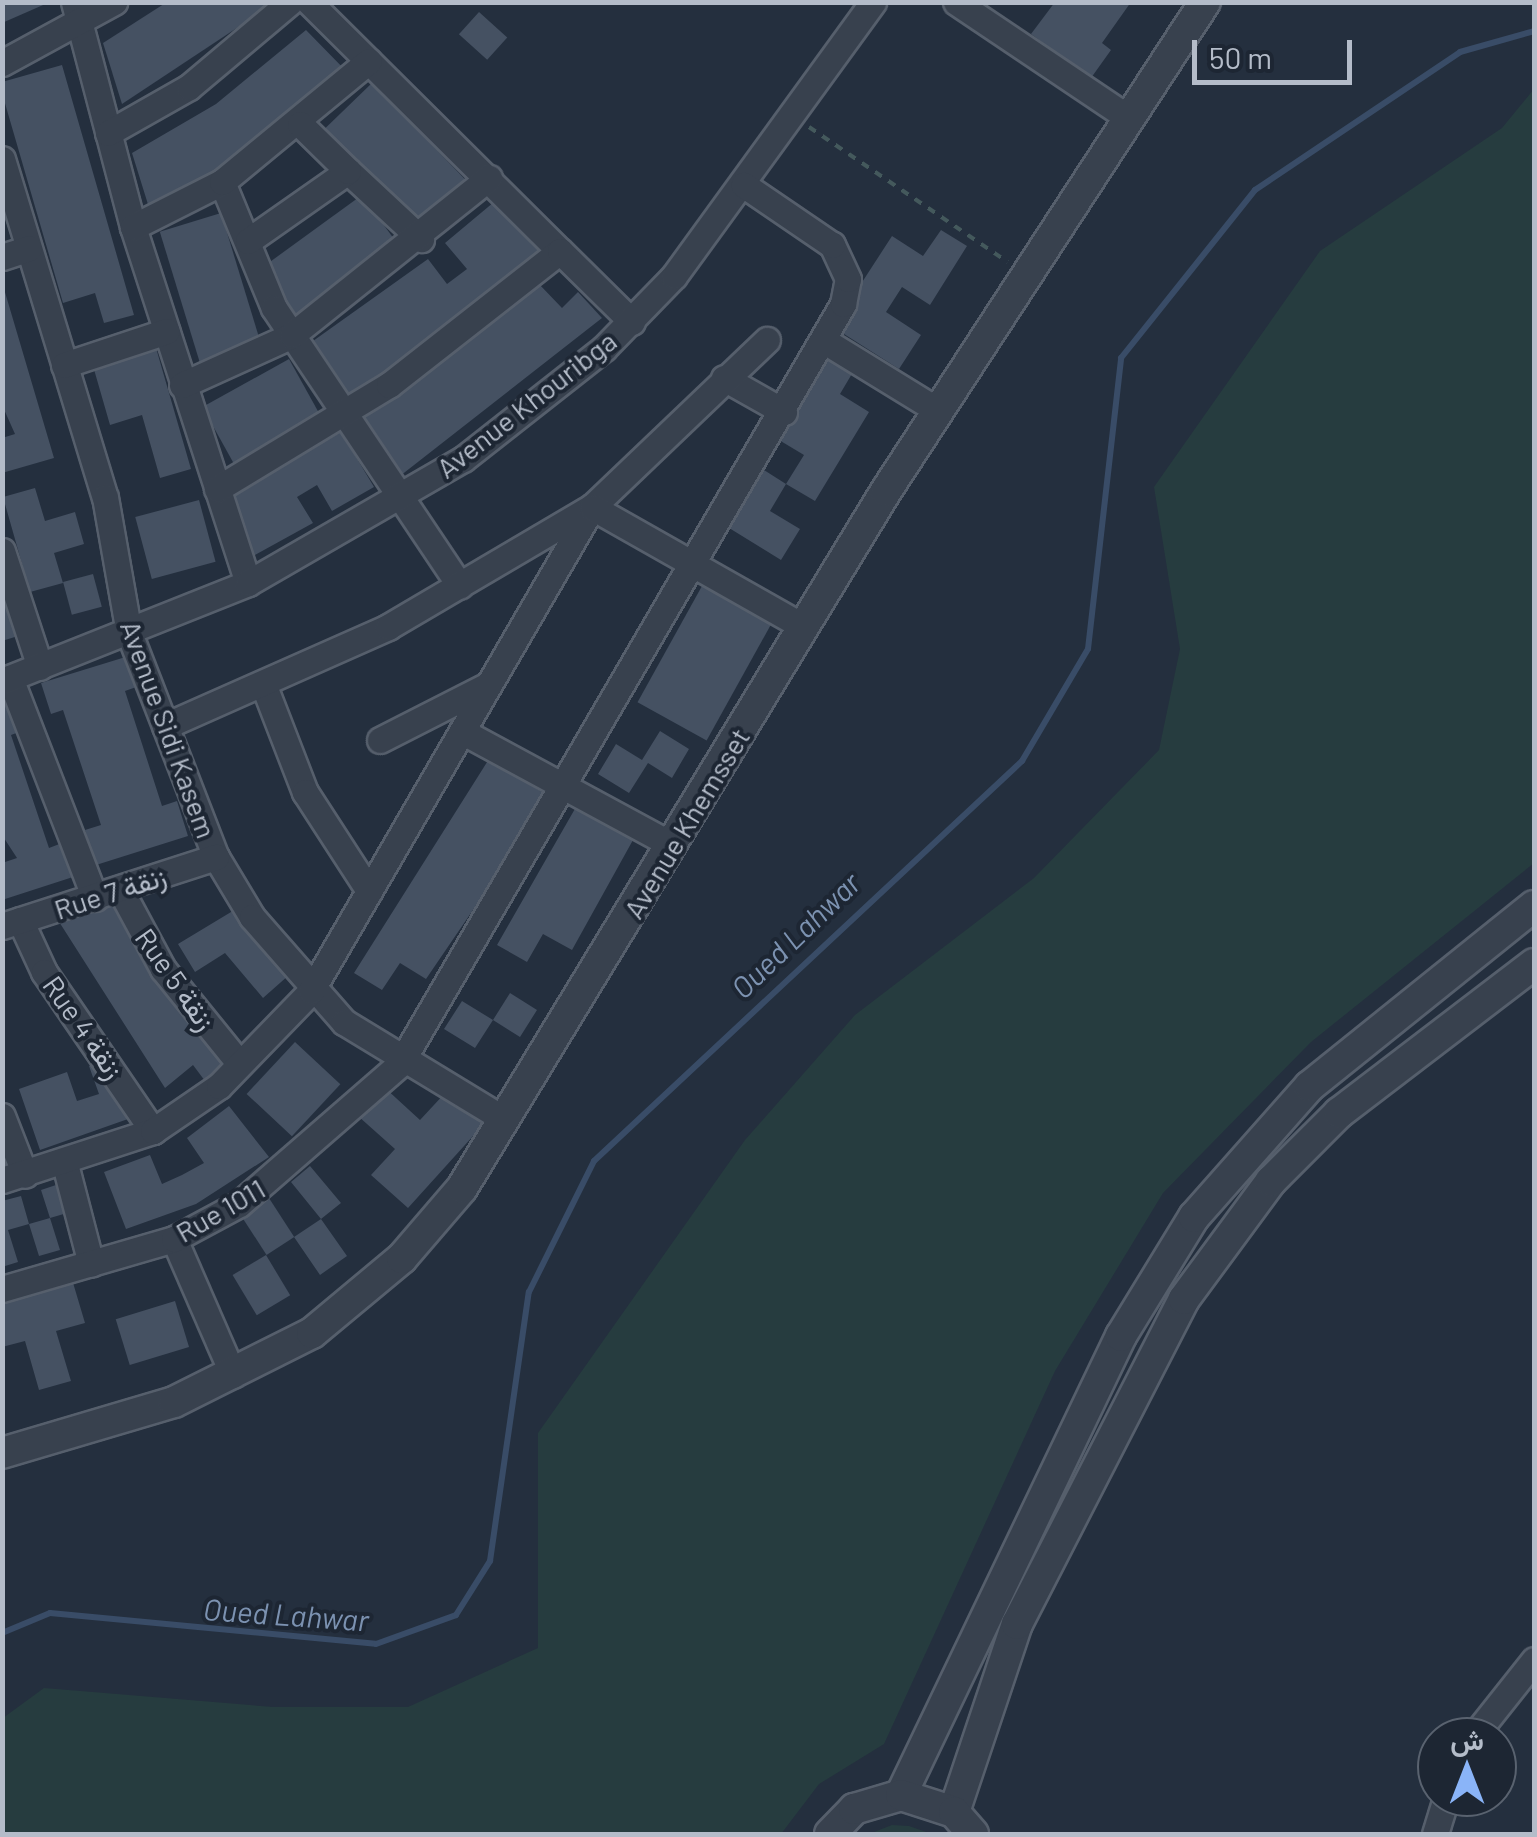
<!DOCTYPE html>
<meta charset="utf-8">
<style>
body{margin:0}
#map{position:relative;width:1537px;height:1837px;overflow:hidden;background:#242f3e;font-family:Barlow,Vazirmatn,sans-serif}
div>[style]{position:absolute}
.green>*{inset:0;background:#263c3f}
.stream>*{height:6px;margin:-3px;padding:0 3px;transform-origin:3px;border-radius:3px;background:#394c67}
.building>*{inset:0;background:#455162;transform-origin:0 0}
.path>*{height:4px;margin-top:-2px;transform-origin:0;background:repeating-linear-gradient(90deg,#44595c 0 8px,transparent 0 16px)}
.roads{filter:drop-shadow(2px 0 #565f6c) drop-shadow(-2px 0 #565f6c) drop-shadow(0 2px #565f6c) drop-shadow(0 -2px #565f6c)}
.minor>*{height:25px;margin:-12.5px;padding:0 12.5px;transform-origin:12.5px;border-radius:12.5px;background:#38414e}
.tertiary>*{height:30px;margin:-15px;padding:0 15px;transform-origin:15px;border-radius:15px;background:#38414e}
span{translate:-50% -50%;white-space:nowrap;text-align:center;line-height:1.15;-webkit-text-stroke:8px #1d2633;paint-order:stroke}
.street-label{font-size:28px;color:#b4bcc9}
.water-label{font-size:30px;color:#7c92b1;font-style:italic}
.frame{position:absolute;inset:0;border:5px solid #b4bcc9;pointer-events:none}
.north{position:absolute;left:1417px;top:1717px;width:100px;height:100px;box-sizing:border-box;background:#1d2633;border:2px solid #59626f;border-radius:50%;rotate:0deg;font-size:28px;font-weight:700;line-height:40px;text-align:center;color:#b4bcc9}
.north::after{content:'';display:block;margin:auto;width:35px;height:45px;background:#8ab4f8;clip-path:polygon(50% 0,100% 100%,50% 72%,0 100%)}
.scale{position:absolute;left:1192px;top:40px;width:160px;height:45px;box-sizing:border-box;border:5px solid #b4bcc9;border-top:0;padding-left:12px;font-size:30px;line-height:35px;white-space:nowrap;color:#b4bcc9;-webkit-text-stroke:8px #1d2633;paint-order:stroke}
</style>
<div id="map">
<div class="green">
<i style="clip-path:polygon(1534px 89px,1534px 863px,1311px 1042px,1163px 1193px,1055px 1371px,884px 1744px,819px 1784px,781px 1834px,3px 1834px,3px 1718px,44px 1688px,273px 1707px,408px 1707px,538px 1648px,538px 1433px,745px 1140px,855px 1015px,1034px 878px,1159px 750px,1180px 649px,1154px 487px,1320px 251px,1502px 128px)"></i>
<i style="clip-path:polygon(892px 1825px,909px 1826px,932px 1834px,869px 1834px)"></i>
</div>
<div class="stream">
<i style="left:2px;top:1633px;width:52px;rotate:-22.6deg"></i>
<i style="left:50px;top:1613px;width:327px;rotate:5.4deg"></i>
<i style="left:376px;top:1644px;width:85px;rotate:-19.9deg"></i>
<i style="left:456px;top:1615px;width:64px;rotate:-57.8deg"></i>
<i style="left:490px;top:1561px;width:272px;rotate:-81.8deg"></i>
<i style="left:529px;top:1292px;width:146px;rotate:-63.6deg"></i>
<i style="left:594px;top:1161px;width:586px;rotate:-43.06deg"></i>
<i style="left:1022px;top:761px;width:130px;rotate:-59.5deg"></i>
<i style="left:1088px;top:649px;width:293px;rotate:-83.5deg"></i>
<i style="left:1121px;top:358px;width:215px;rotate:-51.4deg"></i>
<i style="left:1255px;top:190px;width:247px;rotate:-33.9deg"></i>
<i style="left:1460px;top:52px;width:77px;rotate:-15.8deg"></i>
</div>
<div class="building">
<i style="clip-path:polygon(2px 2px,50px 2px,2px 23px)"></i>
<i style="clip-path:polygon(167px 2px,276px 2px,122px 104px,103px 43px)"></i>
<i style="clip-path:polygon(1055px 2px,1131px 2px,1102px 43px,1111px 50px,1091px 78px,1031px 34px)"></i>
<i style="left:479px;top:12px;width:38px;height:30px;rotate:42deg"></i>
<i style="clip-path:polygon(306px 30px,349px 74px,314px 109px,151px 214px,132px 153px,216px 104px)"></i>
<i style="clip-path:polygon(62px 65px,134px 315px,104px 323px,95px 293px,63px 303px,2px 93px,2px 82px)"></i>
<i style="left:372px;top:83px;width:146px;height:65px;rotate:46deg"></i>
<i style="left:362px;top:195px;width:64px;height:125px;rotate:54deg"></i>
<i style="clip-path:polygon(494px 202px,542px 250px,347px 401px,306px 346px,428px 259px,447px 284px,467px 269px,445px 243px)"></i>
<i style="left:221px;top:213px;width:141px;height:64px;rotate:73deg"></i>
<i style="clip-path:polygon(941px 230px,967px 246px,930px 305px,902px 287px,886px 312px,921px 335px,899px 369px,833px 327px,892px 236px,923px 256px)"></i>
<i style="clip-path:polygon(2px 282px,54px 458px,2px 473px,2px 438px,15px 434px,2px 405px)"></i>
<i style="clip-path:polygon(539px 284px,562px 308px,578px 292px,602px 318px,400px 476px,360px 421px)"></i>
<i style="clip-path:polygon(154px 341px,191px 469px,160px 478px,142px 415px,110px 425px,91px 359px)"></i>
<i style="clip-path:polygon(827px 349px,856px 367px,840px 394px,869px 412px,815px 501px,786px 484px,770px 511px,800px 529px,781px 560px,721px 523px,756px 465px,786px 484px,804px 455px,774px 437px)"></i>
<i style="left:289px;top:359px;width:65px;height:99px;rotate:61deg"></i>
<i style="clip-path:polygon(341px 432px,374px 487px,332px 511px,317px 485px,297px 497px,313px 523px,253px 556px,234px 494px)"></i>
<i style="clip-path:polygon(35px 488px,45px 521px,75px 512px,84px 544px,54px 553px,63px 583px,30px 592px,3px 497px)"></i>
<i style="left:199px;top:500px;width:64px;height:66px;rotate:75deg"></i>
<i style="left:93px;top:574px;width:34px;height:31px;rotate:75deg"></i>
<i style="left:702px;top:586px;width:79px;height:133px;rotate:29deg"></i>
<i style="clip-path:polygon(2px 589px,18px 636px,2px 641px)"></i>
<i style="clip-path:polygon(132px 655px,142px 685px,125px 691px,162px 806px,177px 801px,188px 836px,96px 865px,85px 830px,101px 825px,63px 710px,51px 714px,41px 683px)"></i>
<i style="clip-path:polygon(16px 699px,27px 729px,11px 735px,49px 848px,62px 843px,73px 877px,2px 900px,2px 863px,17px 858px,2px 835px,2px 704px)"></i>
<i style="clip-path:polygon(660px 731px,689px 749px,672px 778px,648px 763px,629px 793px,598px 774px,616px 744px,642px 760px)"></i>
<i style="clip-path:polygon(489px 759px,550px 797px,426px 979px,400px 963px,382px 990px,354px 973px)"></i>
<i style="clip-path:polygon(576px 807px,633px 840px,572px 950px,543px 934px,527px 962px,497px 945px)"></i>
<i style="clip-path:polygon(118px 901px,231px 1061px,208px 1085px,193px 1065px,165px 1088px,56px 917px)"></i>
<i style="clip-path:polygon(236px 909px,289px 975px,263px 998px,225px 953px,195px 972px,178px 944px)"></i>
<i style="clip-path:polygon(510px 993px,537px 1010px,520px 1037px,493px 1020px,475px 1048px,444px 1029px,462px 1001px,493px 1020px)"></i>
<i style="left:295px;top:1042px;width:62px;height:71px;rotate:43deg"></i>
<i style="clip-path:polygon(105px 1061px,128px 1119px,40px 1150px,19px 1089px,67px 1072px,77px 1101px,99px 1094px,89px 1066px)"></i>
<i style="clip-path:polygon(384px 1087px,420px 1120px,446px 1092px,483px 1125px,408px 1208px,371px 1175px,395px 1149px,358px 1116px)"></i>
<i style="clip-path:polygon(229px 1106px,269px 1157px,196px 1204px,126px 1229px,104px 1172px,150px 1155px,162px 1184px,182px 1175px,204px 1163px,187px 1138px)"></i>
<i style="clip-path:polygon(310px 1166px,341px 1203px,321px 1219px,347px 1256px,320px 1275px,294px 1237px,321px 1219px,291px 1182px)"></i>
<i style="clip-path:polygon(65px 1182px,74px 1211px,50px 1218px,60px 1250px,39px 1256px,29px 1224px,50px 1218px,41px 1190px)"></i>
<i style="left:267px;top:1195px;width:50px;height:33px;rotate:57deg"></i>
<i style="clip-path:polygon(21px 1196px,29px 1224px,8px 1230px,18px 1262px,2px 1267px,2px 1201px)"></i>
<i style="left:266px;top:1255px;width:47px;height:39px;rotate:59deg"></i>
<i style="clip-path:polygon(71px 1276px,85px 1323px,56px 1331px,71px 1381px,39px 1390px,25px 1341px,2px 1347px,2px 1295px)"></i>
<i style="left:175px;top:1301px;width:48px;height:62px;rotate:73deg"></i>
</div>
<div class="path">
<i style="left:809px;top:127px;width:240px;rotate:34.2deg"></i>
</div>
<div class="roads">
<div class="minor">
<i style="left:74px;top:2px;width:233px;rotate:75.3deg"></i>
<i style="left:133px;top:227px;width:374px;rotate:72.1deg"></i>
<i style="left:309px;top:2px;width:354px;rotate:44.8deg"></i>
<i style="left:956px;top:2px;width:210px;rotate:33.9deg"></i>
<i style="left:2px;top:63px;width:128px;rotate:-28.6deg"></i>
<i style="left:108px;top:133px;width:93px;rotate:-29.6deg"></i>
<i style="left:189px;top:87px;width:132px;rotate:-40.1deg"></i>
<i style="left:2px;top:159px;width:353px;rotate:73.1deg"></i>
<i style="left:105px;top:497px;width:138px;rotate:80deg"></i>
<i style="left:129px;top:633px;width:240px;rotate:68.8deg"></i>
<i style="left:216px;top:857px;width:70px;rotate:59deg"></i>
<i style="left:252px;top:917px;width:140px;rotate:48.8deg"></i>
<i style="left:344px;top:1022px;width:188px;rotate:31.3deg"></i>
<i style="left:348px;top:171px;width:100px;rotate:43deg"></i>
<i style="left:222px;top:182px;width:136px;rotate:67.6deg"></i>
<i style="left:274px;top:308px;width:334px;rotate:56.2deg"></i>
<i style="left:133px;top:227px;width:100px;rotate:-26.8deg"></i>
<i style="left:222px;top:182px;width:190px;rotate:-39.5deg"></i>
<i style="left:248px;top:241px;width:122px;rotate:-35deg"></i>
<i style="left:348px;top:171px;width:67px;rotate:-135.6deg"></i>
<i style="left:2px;top:257px;width:28px;rotate:-18deg"></i>
<i style="left:823px;top:340px;width:134px;rotate:31.6deg"></i>
<i style="left:64px;top:365px;width:108px;rotate:-18.3deg"></i>
<i style="left:724px;top:378px;width:69px;rotate:29.5deg"></i>
<i style="left:182px;top:385px;width:121px;rotate:-24.4deg"></i>
<i style="left:292px;top:335px;width:252px;rotate:-38.6deg"></i>
<i style="left:217px;top:489px;width:201px;rotate:-31.2deg"></i>
<i style="left:389px;top:385px;width:217px;rotate:-38.1deg"></i>
<i style="left:560px;top:251px;width:101px;rotate:44.6deg"></i>
<i style="left:2px;top:551px;width:122px;rotate:71.9deg"></i>
<i style="left:10px;top:678px;width:236px;rotate:68.9deg"></i>
<i style="left:2px;top:681px;width:265px;rotate:-21.7deg"></i>
<i style="left:248px;top:583px;width:248px;rotate:-30deg"></i>
<i style="left:463px;top:459px;width:179px;rotate:-38.2deg"></i>
<i style="left:604px;top:348px;width:100px;rotate:-45.8deg"></i>
<i style="left:674px;top:276px;width:339px;rotate:-54deg"></i>
<i style="left:264px;top:686px;width:114px;rotate:68.9deg"></i>
<i style="left:305px;top:792px;width:118px;rotate:57.1deg"></i>
<i style="left:165px;top:726px;width:244px;rotate:-23.9deg"></i>
<i style="left:388px;top:627px;width:237px;rotate:-30.5deg"></i>
<i style="left:592px;top:507px;width:242px;rotate:-43.7deg"></i>
<i style="left:465px;top:733px;width:235px;rotate:28.4deg"></i>
<i style="left:380px;top:740px;width:121px;rotate:-27deg"></i>
<i style="left:121px;top:891px;width:89px;rotate:61.7deg"></i>
<i style="left:163px;top:969px;width:121px;rotate:51deg"></i>
<i style="left:20px;top:920px;width:57px;rotate:65.2deg"></i>
<i style="left:44px;top:972px;width:193px;rotate:55.6deg"></i>
<i style="left:2px;top:926px;width:225px;rotate:-17.9deg"></i>
<i style="left:2px;top:1116px;width:63px;rotate:68.7deg"></i>
<i style="left:65px;top:1164px;width:103px;rotate:75.4deg"></i>
<i style="left:2px;top:1180px;width:159px;rotate:-18deg"></i>
<i style="left:153px;top:1131px;width:80px;rotate:-34.3deg"></i>
<i style="left:219px;top:1086px;width:132px;rotate:-45.9deg"></i>
<i style="left:311px;top:991px;width:560px;rotate:-59.86deg"></i>
<i style="left:592px;top:507px;width:244px;rotate:29.5deg"></i>
<i style="left:174px;top:1239px;width:148px;rotate:66.5deg"></i>
<i style="left:2px;top:1289px;width:179px;rotate:-16.2deg"></i>
<i style="left:174px;top:1239px;width:74px;rotate:-28.3deg"></i>
<i style="left:239px;top:1204px;width:213px;rotate:-41deg"></i>
<i style="left:400px;top:1064px;width:880px;rotate:-59.76deg"></i>
<i style="left:843px;top:304px;width:25px;rotate:-79deg"></i>
<i style="left:848px;top:279px;width:38px;rotate:-115deg"></i>
<i style="left:832px;top:245px;width:107px;rotate:-145.7deg"></i>
<i style="left:1473px;top:1737px;width:98px;rotate:-51.6deg"></i>
<i style="left:1435px;top:1834px;width:39px;rotate:-73deg"></i>
</div>
<div class="tertiary">
<i style="left:2px;top:1453px;width:179px;rotate:-16.5deg"></i>
<i style="left:174px;top:1402px;width:154px;rotate:-26.6deg"></i>
<i style="left:312px;top:1333px;width:117px;rotate:-39.8deg"></i>
<i style="left:402px;top:1258px;width:92px;rotate:-49.4deg"></i>
<i style="left:462px;top:1188px;width:816px;rotate:-58.69deg"></i>
<i style="left:886px;top:491px;width:584px;rotate:-56.88deg"></i>
<i style="left:901px;top:1795px;width:509px;rotate:-64.39deg"></i>
<i style="left:1121px;top:1336px;width:140px;rotate:-58.5deg"></i>
<i style="left:1194px;top:1217px;width:175px;rotate:-48.5deg"></i>
<i style="left:1310px;top:1086px;width:287px;rotate:-38.8deg"></i>
<i style="left:954px;top:1812px;width:198px;rotate:-71.5deg"></i>
<i style="left:1017px;top:1624px;width:365px;rotate:-62.8deg"></i>
<i style="left:1184px;top:1299px;width:147px;rotate:-53.6deg"></i>
<i style="left:1271px;top:1181px;width:96px;rotate:-45deg"></i>
<i style="left:1339px;top:1113px;width:245px;rotate:-37.4deg"></i>
<i style="left:830px;top:1834px;width:35px;rotate:-46deg"></i>
<i style="left:854px;top:1809px;width:49px;rotate:-16.6deg"></i>
<i style="left:901px;top:1795px;width:56px;rotate:17.8deg"></i>
<i style="left:954px;top:1812px;width:29px;rotate:49deg"></i>
</div>
</div>
<div class="street-label">
<span style="left:526px;top:404px;rotate:-38deg">Avenue Khouribga</span>
<span style="left:169px;top:729px;rotate:70deg">Avenue Sidi Kasem</span>
<span style="left:686px;top:823px;rotate:-59deg">Avenue Khemsset</span>
<span style="left:110px;top:892px;rotate:-18deg">Rue 7 زنقة</span>
<span style="left:176px;top:979px;rotate:55deg">Rue 5 زنقة</span>
<span style="left:84px;top:1027px;rotate:55deg">Rue 4 زنقة</span>
<span style="left:220px;top:1210px;rotate:-30deg">Rue 1011</span>
</div>
<div class="water-label">
<span style="left:795px;top:935px;rotate:-44deg">Oued Lahwar</span>
<span style="left:286px;top:1614px;rotate:4deg">Oued Lahwar</span>
</div>
<div class="frame"></div>
<div class="north">ش</div>
<div class="scale">50 m</div>
</div>
